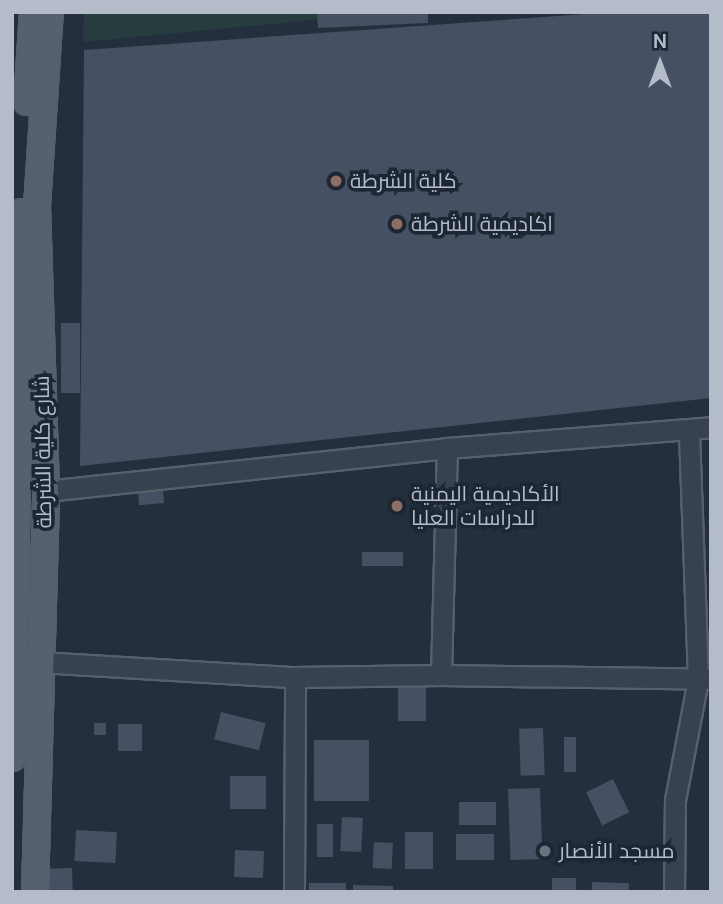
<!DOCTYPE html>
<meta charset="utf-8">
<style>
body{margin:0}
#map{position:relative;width:723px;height:904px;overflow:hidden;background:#242f3e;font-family:"DM Sans",Cairo,sans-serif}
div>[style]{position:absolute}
.green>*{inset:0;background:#263c3f}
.building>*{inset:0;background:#455162;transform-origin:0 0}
.roads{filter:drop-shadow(2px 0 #565f6c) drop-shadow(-2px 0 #565f6c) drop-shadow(0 2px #565f6c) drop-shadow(0 -2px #565f6c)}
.minor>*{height:19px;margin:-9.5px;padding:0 9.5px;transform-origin:9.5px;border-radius:9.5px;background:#38414e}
.major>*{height:24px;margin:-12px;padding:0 12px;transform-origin:12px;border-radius:12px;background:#56606e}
.dots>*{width:19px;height:19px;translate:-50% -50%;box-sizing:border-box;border:4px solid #1d2633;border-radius:50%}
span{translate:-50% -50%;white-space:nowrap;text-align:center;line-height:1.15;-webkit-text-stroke:7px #1d2633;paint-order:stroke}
.poi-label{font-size:21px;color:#b4bcc9}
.left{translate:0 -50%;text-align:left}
.street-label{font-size:21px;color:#b4bcc9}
.frame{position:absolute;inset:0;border:14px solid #b4bcc9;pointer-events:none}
.north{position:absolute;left:625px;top:28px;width:70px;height:70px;-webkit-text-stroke:5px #1d2633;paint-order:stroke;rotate:0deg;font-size:19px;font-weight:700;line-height:28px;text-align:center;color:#b4bcc9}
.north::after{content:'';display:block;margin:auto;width:24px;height:32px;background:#b4bcc9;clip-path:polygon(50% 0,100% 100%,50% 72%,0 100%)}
</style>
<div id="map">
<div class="green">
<i style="clip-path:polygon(84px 12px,397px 12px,83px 42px)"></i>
</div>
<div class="building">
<i style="clip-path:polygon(317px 12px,428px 12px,428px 23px,318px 28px)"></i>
<i style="clip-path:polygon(614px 12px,711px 12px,711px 398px,80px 466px,84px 50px)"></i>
<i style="left:61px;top:323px;width:19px;height:70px"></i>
<i style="left:163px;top:491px;width:12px;height:25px;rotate:85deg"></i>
<i style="left:362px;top:552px;width:41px;height:14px"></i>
<i style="left:398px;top:683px;width:28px;height:38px"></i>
<i style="left:221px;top:712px;width:46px;height:28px;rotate:14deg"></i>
<i style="left:94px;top:723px;width:12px;height:12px"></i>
<i style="left:118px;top:724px;width:24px;height:27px"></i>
<i style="left:543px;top:728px;width:47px;height:24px;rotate:88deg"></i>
<i style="left:564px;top:737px;width:12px;height:35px"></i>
<i style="left:314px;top:740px;width:55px;height:61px"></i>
<i style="left:230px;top:776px;width:36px;height:33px"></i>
<i style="left:613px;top:779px;width:37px;height:30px;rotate:64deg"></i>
<i style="left:540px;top:788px;width:71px;height:32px;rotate:88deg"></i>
<i style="left:459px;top:802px;width:37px;height:23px"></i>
<i style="left:342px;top:817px;width:21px;height:34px;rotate:3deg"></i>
<i style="left:317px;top:824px;width:16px;height:33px"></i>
<i style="left:76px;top:830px;width:41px;height:31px;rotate:3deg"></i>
<i style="left:405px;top:832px;width:28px;height:37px"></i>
<i style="left:494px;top:834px;width:26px;height:38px;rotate:90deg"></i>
<i style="left:374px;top:842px;width:19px;height:26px;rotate:3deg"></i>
<i style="left:235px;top:850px;width:29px;height:27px;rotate:2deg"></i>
<i style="left:72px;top:868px;width:24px;height:30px;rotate:88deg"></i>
<i style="left:552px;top:878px;width:24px;height:14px"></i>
<i style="left:592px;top:882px;width:37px;height:10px;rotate:2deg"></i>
<i style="left:309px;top:883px;width:37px;height:9px"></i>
<i style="clip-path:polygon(353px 885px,393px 886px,393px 892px,353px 892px)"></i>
</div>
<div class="roads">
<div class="minor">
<i style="left:46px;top:491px;width:403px;rotate:-6.1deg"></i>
<i style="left:447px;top:448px;width:265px;rotate:-4.5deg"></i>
<i style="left:39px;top:662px;width:256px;rotate:3.4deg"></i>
<i style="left:295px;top:677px;width:146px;rotate:-0.8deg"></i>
<i style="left:441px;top:675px;width:270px;rotate:0.8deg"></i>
<i style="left:441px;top:675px;width:227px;rotate:-88.5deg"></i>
<i style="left:294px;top:892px;width:215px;rotate:-89.7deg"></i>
<i style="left:674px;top:892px;width:92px;rotate:-89.4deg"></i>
<i style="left:675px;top:800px;width:123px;rotate:-79.2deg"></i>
<i style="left:698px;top:679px;width:249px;rotate:-92.1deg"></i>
</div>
<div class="major">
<i style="left:27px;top:102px;width:90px;rotate:-86.2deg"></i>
<i style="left:12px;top:758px;width:546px;rotate:-88.95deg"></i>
<i style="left:35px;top:892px;width:401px;rotate:-88.4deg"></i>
<i style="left:46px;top:491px;width:285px;rotate:-91.8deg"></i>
<i style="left:37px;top:206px;width:194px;rotate:-86.2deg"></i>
</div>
</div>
<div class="dots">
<i style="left:336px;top:181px;background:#8d6e63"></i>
<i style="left:397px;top:224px;background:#8d6e63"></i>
<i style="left:397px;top:506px;background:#8d6e63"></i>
<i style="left:545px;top:851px;background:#6b7280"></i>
</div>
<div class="poi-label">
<span class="left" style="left:350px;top:181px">كلية الشرطة</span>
<span class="left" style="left:411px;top:224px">اكاديمية الشرطة</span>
<span class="left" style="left:411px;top:506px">الأكاديمية اليمنية<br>للدراسات العليا</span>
<span class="left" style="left:559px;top:851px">مسجد الأنصار</span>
</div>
<div class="street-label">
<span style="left:43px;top:452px;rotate:-91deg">شارع كلية الشرطة</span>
</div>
<div class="frame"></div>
<div class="north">N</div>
</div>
